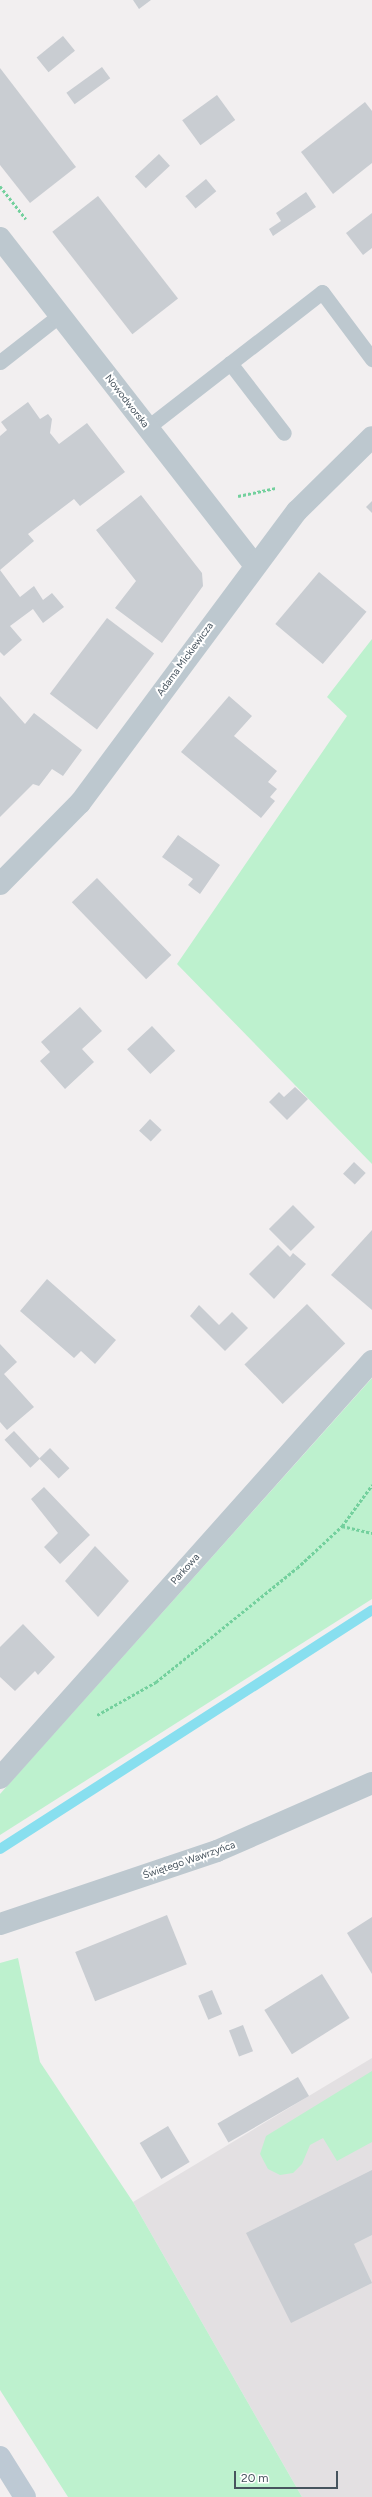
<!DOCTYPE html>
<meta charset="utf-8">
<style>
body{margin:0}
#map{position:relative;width:372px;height:2497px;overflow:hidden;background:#f2eff0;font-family:Figtree,sans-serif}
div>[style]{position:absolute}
.education>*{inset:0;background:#e3e0e2}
.green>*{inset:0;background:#bdf1ce}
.stream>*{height:10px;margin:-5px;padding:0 5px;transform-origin:5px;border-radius:5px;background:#88dfef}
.building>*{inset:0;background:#c9cdd2;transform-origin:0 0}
.path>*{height:2.5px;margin-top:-1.25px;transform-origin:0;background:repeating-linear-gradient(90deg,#73d09d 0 3px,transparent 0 5px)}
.lane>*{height:15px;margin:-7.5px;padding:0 7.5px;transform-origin:7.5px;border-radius:7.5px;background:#bdc8cf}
.street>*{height:22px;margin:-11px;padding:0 11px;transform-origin:11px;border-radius:11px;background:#bdc8cf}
.secondary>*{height:22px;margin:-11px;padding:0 11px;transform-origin:11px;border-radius:11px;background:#bdc9d4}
span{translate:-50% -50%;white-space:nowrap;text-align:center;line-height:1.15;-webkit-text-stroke:4px #fff;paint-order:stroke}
.street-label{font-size:10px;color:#47545e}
.scale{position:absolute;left:234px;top:2471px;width:104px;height:18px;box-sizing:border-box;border:2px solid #47545e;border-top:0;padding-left:5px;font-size:12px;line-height:14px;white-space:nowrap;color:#47545e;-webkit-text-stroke:3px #fff;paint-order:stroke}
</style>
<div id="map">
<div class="education">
<i style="clip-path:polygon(372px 2058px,372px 2497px,302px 2497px,133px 2202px)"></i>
</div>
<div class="green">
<i style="clip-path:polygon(372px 639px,372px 1164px,177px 964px,347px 716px,327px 697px)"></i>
<i style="clip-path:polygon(372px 1378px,372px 1599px,0 1835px,0 1794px)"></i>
<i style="clip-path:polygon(18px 1958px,40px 2062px,133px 2202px,302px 2497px,68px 2497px,0 2390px,0 1963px)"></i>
<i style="clip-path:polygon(372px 2071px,372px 2142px,337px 2161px,323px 2138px,310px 2145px,302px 2164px,293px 2173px,280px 2175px,268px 2169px,260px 2154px,266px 2136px)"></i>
</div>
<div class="stream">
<i style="left:0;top:1849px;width:442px;rotate:-32.7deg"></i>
</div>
<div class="building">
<i style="clip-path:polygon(133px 0,151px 0,139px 9px)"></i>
<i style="left:63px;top:36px;width:19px;height:34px;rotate:51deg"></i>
<i style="left:102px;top:67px;width:14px;height:44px;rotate:54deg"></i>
<i style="clip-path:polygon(0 68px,76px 167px,30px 203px,0 165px)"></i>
<i style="left:217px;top:95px;width:31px;height:43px;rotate:54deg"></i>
<i style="clip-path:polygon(365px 102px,372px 111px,372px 163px,333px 194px,301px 152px)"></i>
<i style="left:159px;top:154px;width:16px;height:33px;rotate:47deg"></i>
<i style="left:206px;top:179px;width:16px;height:27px;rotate:50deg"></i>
<i style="clip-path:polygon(306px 192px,316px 207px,273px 236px,269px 229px,281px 221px,276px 213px)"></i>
<i style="left:98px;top:196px;width:130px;height:58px;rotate:52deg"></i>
<i style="clip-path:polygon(372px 213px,372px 248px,363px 255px,346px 233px)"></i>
<i style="clip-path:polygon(28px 402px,40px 419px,48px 414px,52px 419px,50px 433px,59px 444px,87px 423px,125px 472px,80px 506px,74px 499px,28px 534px,34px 541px,0 570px,0 436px,7px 430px,1px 422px)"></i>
<i style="clip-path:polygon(141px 495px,202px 573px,203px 586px,162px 643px,115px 608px,136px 581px,96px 530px)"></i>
<i style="clip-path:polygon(372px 501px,372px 513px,366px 507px)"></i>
<i style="clip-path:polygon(0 570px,20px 597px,34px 586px,43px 600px,52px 593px,64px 607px,43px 623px,33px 609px,10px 626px,22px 640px,4px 656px,0 652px)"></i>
<i style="left:319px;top:572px;width:62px;height:68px;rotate:40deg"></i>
<i style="left:107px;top:618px;width:59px;height:95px;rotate:37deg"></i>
<i style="clip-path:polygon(0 696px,25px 724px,34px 713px,82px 750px,63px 776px,52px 769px,39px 786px,33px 784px,0 817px)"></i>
<i style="clip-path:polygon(229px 696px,252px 716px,234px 736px,277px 771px,268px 782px,277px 789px,270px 797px,275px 801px,261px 818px,181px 752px)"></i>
<i style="clip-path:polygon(178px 835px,220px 865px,200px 894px,188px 885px,193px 879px,162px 857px)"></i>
<i style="left:97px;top:878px;width:107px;height:35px;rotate:46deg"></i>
<i style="clip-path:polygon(80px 1007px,102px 1031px,82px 1049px,94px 1062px,65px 1089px,40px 1061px,50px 1052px,41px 1042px)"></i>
<i style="left:152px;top:1026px;width:34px;height:34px;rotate:47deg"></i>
<i style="clip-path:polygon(295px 1087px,308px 1099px,287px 1120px,269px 1102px,279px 1092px,284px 1097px)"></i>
<i style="left:150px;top:1119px;width:16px;height:16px;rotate:43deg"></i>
<i style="left:354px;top:1162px;width:16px;height:16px;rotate:43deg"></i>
<i style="left:293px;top:1205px;width:31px;height:34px;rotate:45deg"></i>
<i style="clip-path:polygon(372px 1230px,372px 1310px,331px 1275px)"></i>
<i style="clip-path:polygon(278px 1245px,290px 1257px,293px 1253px,306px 1264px,274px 1299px,249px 1274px)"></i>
<i style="clip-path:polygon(47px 1279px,116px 1340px,95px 1364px,81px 1351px,74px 1358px,20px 1311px)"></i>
<i style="left:307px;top:1304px;width:55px;height:87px;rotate:46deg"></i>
<i style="clip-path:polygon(199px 1305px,219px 1325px,232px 1312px,248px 1328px,225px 1351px,190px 1316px)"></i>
<i style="clip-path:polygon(0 1344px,17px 1362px,4px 1374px,34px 1407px,7px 1430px,0 1422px)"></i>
<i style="left:14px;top:1431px;width:38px;height:13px;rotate:47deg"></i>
<i style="left:50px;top:1448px;width:28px;height:15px;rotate:46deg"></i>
<i style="clip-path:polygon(44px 1487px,90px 1535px,60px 1564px,44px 1547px,58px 1533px,31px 1499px)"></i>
<i style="clip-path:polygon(95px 1546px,129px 1581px,98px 1617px,65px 1581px)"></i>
<i style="clip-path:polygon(23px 1624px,55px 1657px,38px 1675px,35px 1671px,15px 1691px,0 1677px,0 1647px)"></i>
<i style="left:167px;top:1915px;width:53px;height:99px;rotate:68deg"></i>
<i style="clip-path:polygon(372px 1917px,372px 1974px,347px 1933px)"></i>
<i style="left:322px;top:1974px;width:52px;height:68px;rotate:58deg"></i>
<i style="left:212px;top:1990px;width:26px;height:15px;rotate:67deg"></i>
<i style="left:243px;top:2025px;width:28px;height:15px;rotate:69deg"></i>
<i style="left:298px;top:2077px;width:22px;height:93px;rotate:60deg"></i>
<i style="left:168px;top:2126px;width:42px;height:33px;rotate:59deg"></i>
<i style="clip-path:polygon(372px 2170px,372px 2235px,354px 2244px,372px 2283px,291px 2323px,246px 2233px)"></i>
</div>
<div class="path">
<i style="left:0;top:186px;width:42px;rotate:51.8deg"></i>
<i style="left:238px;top:496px;width:39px;rotate:-12deg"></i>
<i style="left:342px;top:1526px;width:51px;rotate:-53.8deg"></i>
<i style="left:97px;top:1715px;width:68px;rotate:-29.2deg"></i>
<i style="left:156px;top:1682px;width:181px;rotate:-39deg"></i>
<i style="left:297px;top:1568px;width:62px;rotate:-43deg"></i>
<i style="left:342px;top:1526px;width:31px;rotate:13deg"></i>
</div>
<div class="lane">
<i style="left:0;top:362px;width:76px;rotate:-38.1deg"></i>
<i style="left:230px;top:363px;width:88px;rotate:52.4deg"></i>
<i style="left:148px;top:427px;width:220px;rotate:-37.8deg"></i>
<i style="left:322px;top:292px;width:84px;rotate:53.3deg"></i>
</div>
<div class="street">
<i style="left:0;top:238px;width:413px;rotate:52.1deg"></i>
<i style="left:0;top:884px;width:114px;rotate:-45.4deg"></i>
<i style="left:80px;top:803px;width:364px;rotate:-53.4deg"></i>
<i style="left:297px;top:511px;width:105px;rotate:-44.6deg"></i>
<i style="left:0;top:1778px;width:559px;rotate:-48.26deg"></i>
<i style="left:0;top:1924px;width:229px;rotate:-18.6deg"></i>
<i style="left:217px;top:1851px;width:169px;rotate:-23.7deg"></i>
</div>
<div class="secondary">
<i style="left:0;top:2457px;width:47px;rotate:58deg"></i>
</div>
<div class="street-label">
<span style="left:127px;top:401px;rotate:52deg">Nowodworska</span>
<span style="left:185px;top:659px;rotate:-54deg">Adama Mickiewicza</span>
<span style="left:185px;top:1569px;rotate:-48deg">Parkowa</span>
<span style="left:189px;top:1860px;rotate:-19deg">Świętego Wawrzyńca</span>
</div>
<div class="scale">20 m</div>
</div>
